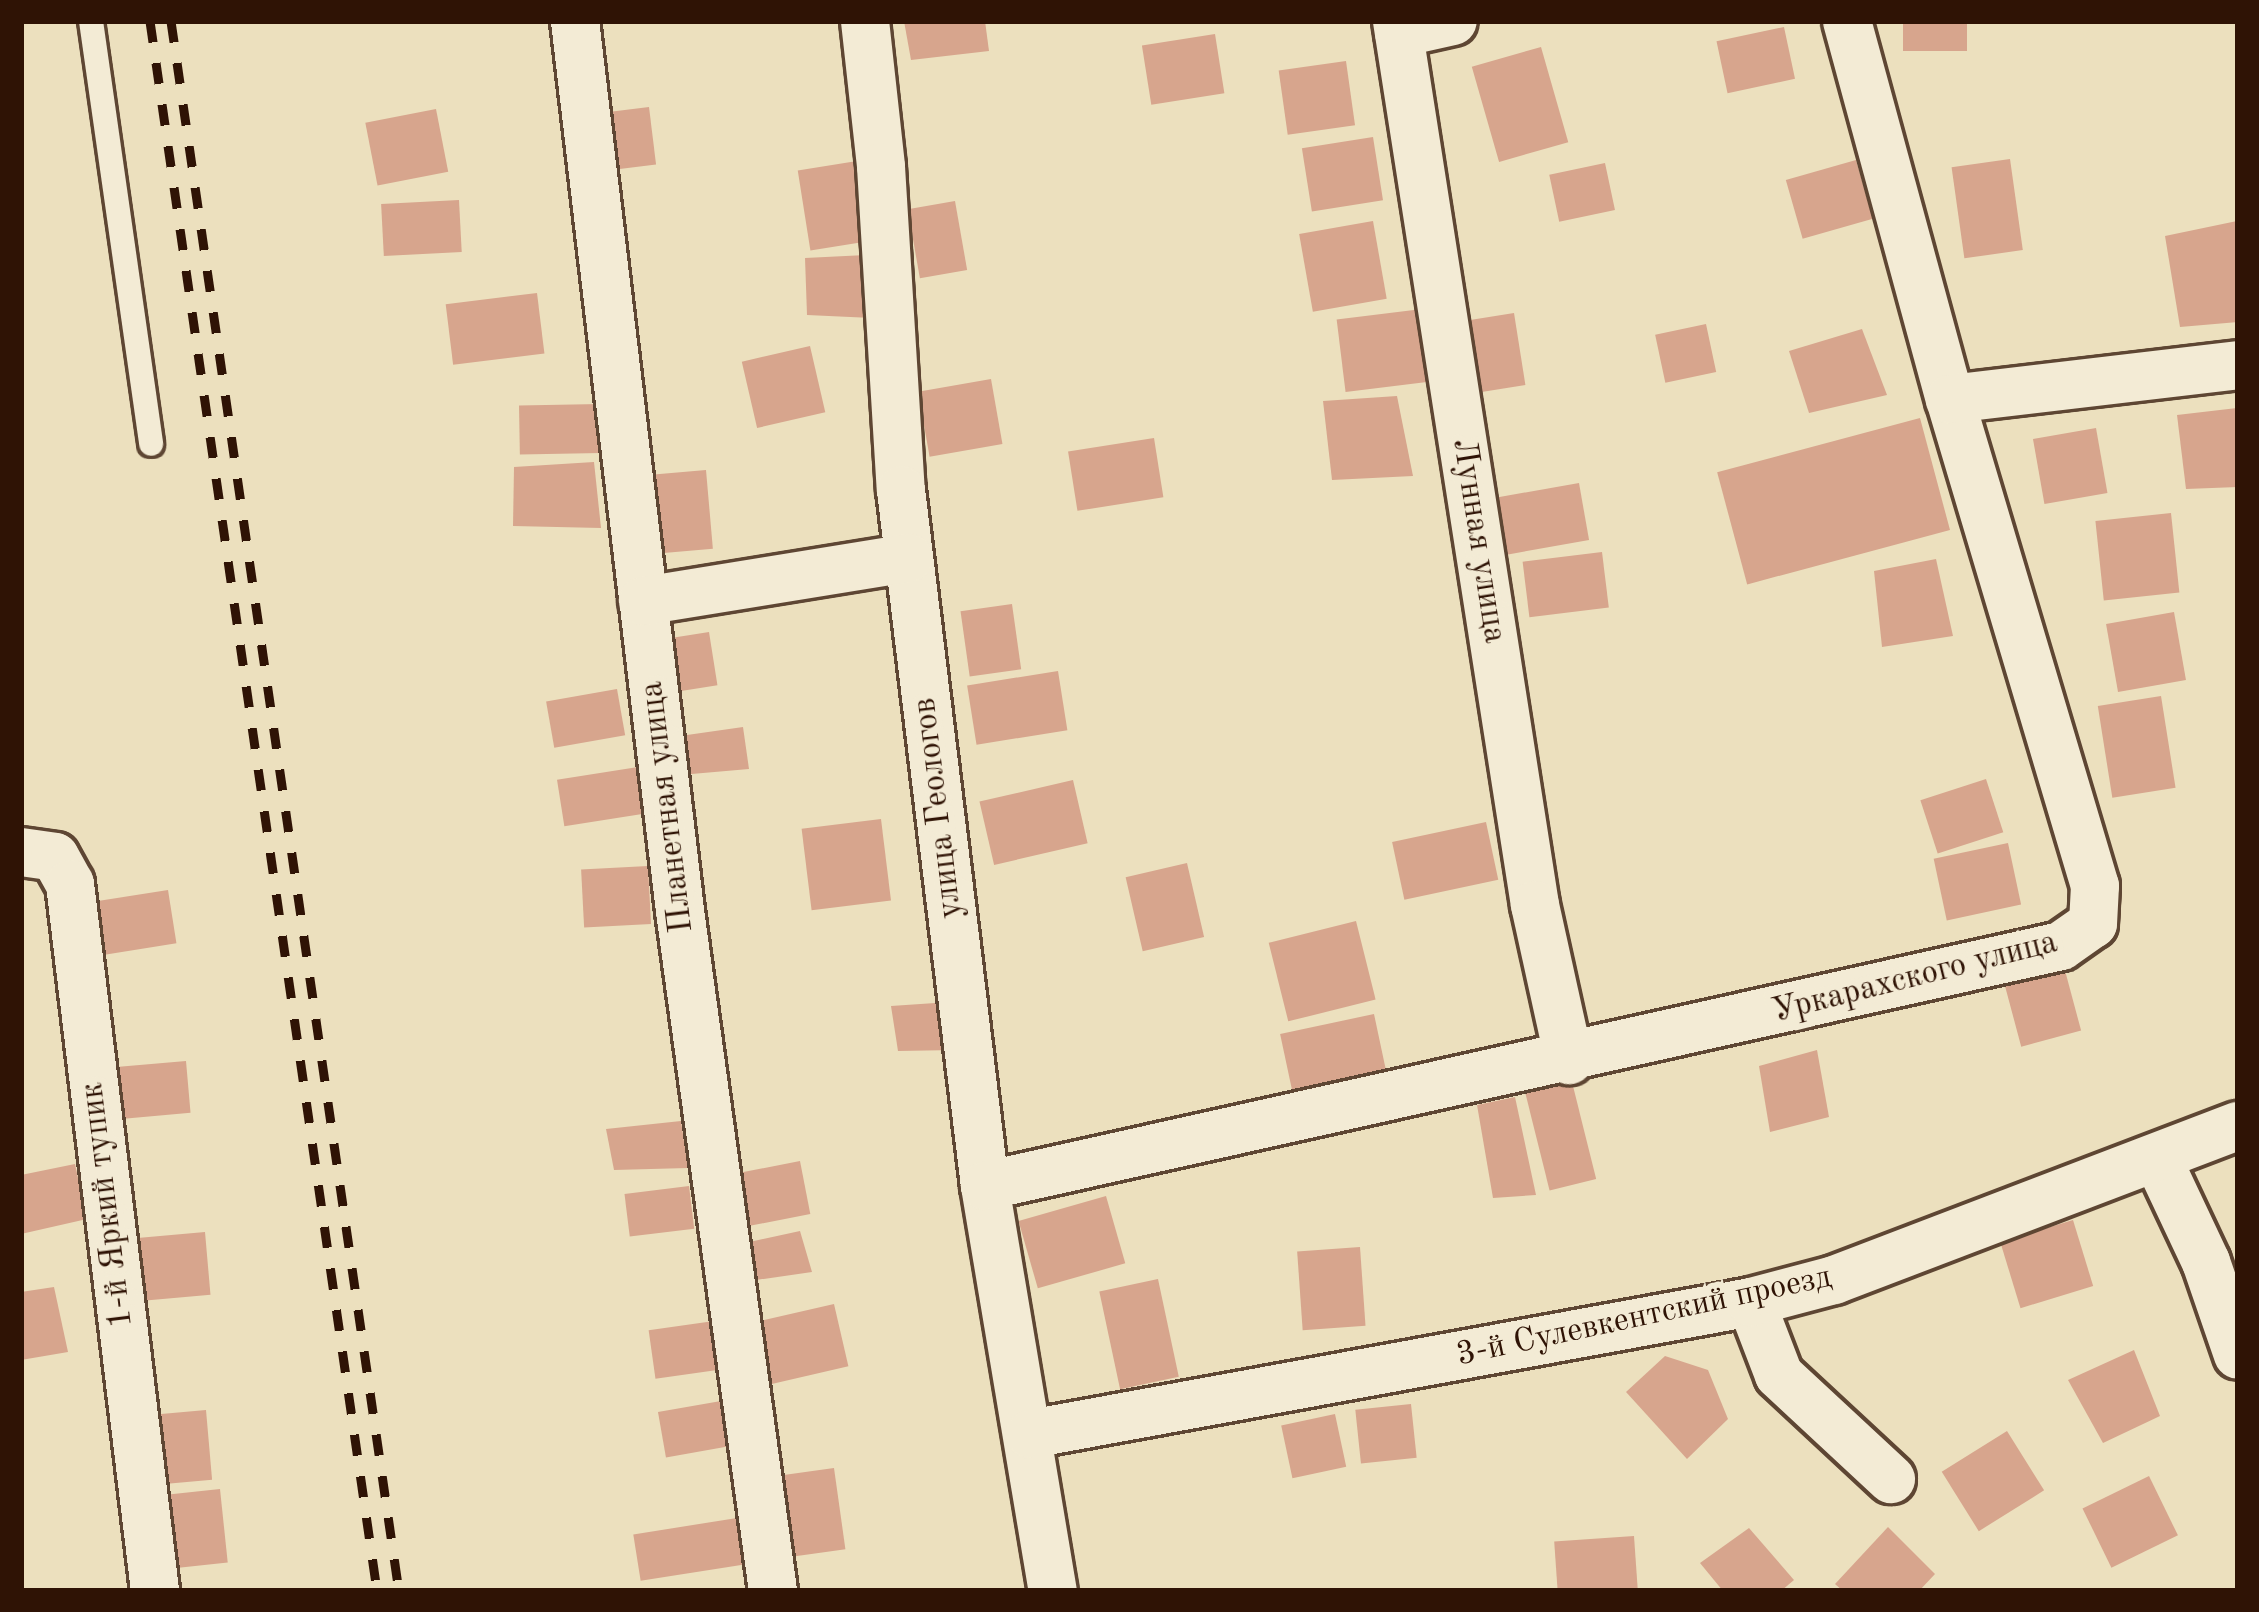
<!DOCTYPE html>
<meta charset="utf-8">
<style>
body{margin:0}
#map{position:relative;width:2259px;height:1612px;overflow:hidden;background:#ece0be;font-family:"Old Standard TT",serif}
div>[style]{position:absolute}
.building>*{inset:0;background:#d7a58d;transform-origin:0 0}
.roads{filter:drop-shadow(3px 0 #5e4633) drop-shadow(-3px 0 #5e4633) drop-shadow(0 3px #5e4633) drop-shadow(0 -3px #5e4633)}
.service>*{height:24px;margin:-12px;padding:0 12px;transform-origin:12px;border-radius:12px;background:#f3ebd5}
.minor>*{height:48px;margin:-24px;padding:0 24px;transform-origin:24px;border-radius:24px;background:#f3ebd5}
.rail>*{height:9px;margin-top:-4.5px;transform-origin:0;background:repeating-linear-gradient(90deg,#2f1305 0 21px,transparent 0 42px)}
span{translate:-50% -50%;white-space:nowrap;text-align:center;line-height:1.15;-webkit-text-stroke:12px #f3ebd5;paint-order:stroke}
.street-label{font-size:33px;color:#2f1305}
.frame{position:absolute;inset:0;border:24px solid #2f1305;pointer-events:none}
</style>
<div id="map">
<div class="building">
<i style="clip-path:polygon(904px 21px,985px 21px,989px 51px,911px 60px)"></i>
<i style="left:1903px;top:21px;width:64px;height:30px"></i>
<i style="left:1784px;top:27px;width:53px;height:69px;rotate:78deg"></i>
<i style="left:1215px;top:34px;width:60px;height:74px;rotate:81deg"></i>
<i style="left:1541px;top:47px;width:99px;height:72px;rotate:74deg"></i>
<i style="left:1346px;top:61px;width:65px;height:68px;rotate:82deg"></i>
<i style="left:649px;top:107px;width:58px;height:53px;rotate:83deg"></i>
<i style="left:436px;top:109px;width:64px;height:72px;rotate:79deg"></i>
<i style="left:1373px;top:137px;width:64px;height:72px;rotate:81deg"></i>
<i style="left:2010px;top:159px;width:92px;height:59px;rotate:82deg"></i>
<i style="left:1856px;top:160px;width:61px;height:73px;rotate:74deg"></i>
<i style="left:857px;top:161px;width:81px;height:60px;rotate:81deg"></i>
<i style="left:1605px;top:163px;width:48px;height:57px;rotate:78deg"></i>
<i style="left:459px;top:200px;width:52px;height:78px;rotate:87deg"></i>
<i style="left:955px;top:201px;width:70px;height:48px;rotate:80deg"></i>
<i style="left:1373px;top:221px;width:79px;height:75px;rotate:80deg"></i>
<i style="clip-path:polygon(2237px 221px,2238px 322px,2180px 327px,2165px 236px)"></i>
<i style="clip-path:polygon(866px 255px,872px 318px,807px 315px,805px 258px)"></i>
<i style="left:537px;top:293px;width:61px;height:92px;rotate:83deg"></i>
<i style="left:1422px;top:309px;width:73px;height:86px;rotate:83deg"></i>
<i style="left:1514px;top:313px;width:73px;height:57px;rotate:81deg"></i>
<i style="left:1706px;top:324px;width:49px;height:52px;rotate:78deg"></i>
<i style="clip-path:polygon(1862px 329px,1887px 395px,1809px 413px,1789px 351px)"></i>
<i style="left:810px;top:346px;width:68px;height:70px;rotate:77deg"></i>
<i style="left:991px;top:379px;width:66px;height:74px;rotate:80deg"></i>
<i style="clip-path:polygon(1397px 396px,1413px 476px,1332px 480px,1323px 401px)"></i>
<i style="left:600px;top:404px;width:49px;height:81px;rotate:89deg"></i>
<i style="clip-path:polygon(2237px 408px,2238px 487px,2186px 489px,2177px 415px)"></i>
<i style="left:1920px;top:418px;width:116px;height:210px;rotate:75deg"></i>
<i style="left:2096px;top:428px;width:66px;height:64px;rotate:80deg"></i>
<i style="left:1154px;top:438px;width:60px;height:87px;rotate:81deg"></i>
<i style="clip-path:polygon(594px 462px,601px 528px,513px 526px,514px 467px)"></i>
<i style="left:706px;top:470px;width:79px;height:58px;rotate:85deg"></i>
<i style="left:1579px;top:483px;width:58px;height:85px;rotate:80deg"></i>
<i style="left:2171px;top:513px;width:80px;height:76px;rotate:84deg"></i>
<i style="left:1602px;top:552px;width:56px;height:80px;rotate:83deg"></i>
<i style="clip-path:polygon(1936px 559px,1953px 636px,1882px 647px,1874px 571px)"></i>
<i style="left:1012px;top:604px;width:66px;height:52px;rotate:82deg"></i>
<i style="left:2174px;top:612px;width:69px;height:69px;rotate:80deg"></i>
<i style="left:709px;top:632px;width:54px;height:48px;rotate:81deg"></i>
<i style="left:1058px;top:671px;width:60px;height:92px;rotate:81deg"></i>
<i style="left:617px;top:689px;width:47px;height:72px;rotate:80deg"></i>
<i style="left:2161px;top:696px;width:93px;height:64px;rotate:81deg"></i>
<i style="clip-path:polygon(743px 727px,749px 769px,680px 775px,680px 736px)"></i>
<i style="left:638px;top:767px;width:47px;height:82px;rotate:81deg"></i>
<i style="left:1986px;top:779px;width:56px;height:69px;rotate:72deg"></i>
<i style="left:1073px;top:780px;width:65px;height:96px;rotate:77deg"></i>
<i style="left:881px;top:819px;width:82px;height:80px;rotate:83deg"></i>
<i style="left:1486px;top:822px;width:59px;height:96px;rotate:78deg"></i>
<i style="left:2008px;top:843px;width:63px;height:76px;rotate:78deg"></i>
<i style="left:1187px;top:863px;width:76px;height:63px;rotate:77deg"></i>
<i style="left:648px;top:866px;width:58px;height:67px;rotate:87deg"></i>
<i style="left:168px;top:890px;width:54px;height:79px;rotate:81deg"></i>
<i style="left:1356px;top:921px;width:81px;height:90px;rotate:76deg"></i>
<i style="left:2063px;top:963px;width:70px;height:62px;rotate:75deg"></i>
<i style="clip-path:polygon(950px 1002px,955px 1050px,898px 1051px,891px 1006px)"></i>
<i style="left:1374px;top:1014px;width:73px;height:96px;rotate:78deg"></i>
<i style="clip-path:polygon(1817px 1050px,1829px 1117px,1770px 1132px,1759px 1066px)"></i>
<i style="left:186px;top:1061px;width:52px;height:67px;rotate:85deg"></i>
<i style="left:1571px;top:1078px;width:104px;height:48px;rotate:76deg"></i>
<i style="clip-path:polygon(1515px 1097px,1536px 1195px,1493px 1198px,1477px 1105px)"></i>
<i style="clip-path:polygon(681px 1121px,688px 1168px,614px 1170px,606px 1129px)"></i>
<i style="left:800px;top:1161px;width:54px;height:68px;rotate:79deg"></i>
<i style="clip-path:polygon(75px 1164px,87px 1219px,21px 1234px,21px 1175px)"></i>
<i style="left:689px;top:1186px;width:43px;height:65px;rotate:83deg"></i>
<i style="left:1106px;top:1196px;width:70px;height:91px;rotate:74deg"></i>
<i style="left:2073px;top:1220px;width:69px;height:76px;rotate:73deg"></i>
<i style="clip-path:polygon(800px 1231px,812px 1272px,749px 1281px,745px 1243px)"></i>
<i style="left:205px;top:1232px;width:63px;height:79px;rotate:85deg"></i>
<i style="left:1360px;top:1247px;width:79px;height:63px;rotate:86deg"></i>
<i style="left:1158px;top:1279px;width:100px;height:60px;rotate:78deg"></i>
<i style="clip-path:polygon(54px 1287px,68px 1352px,21px 1360px,21px 1292px)"></i>
<i style="left:834px;top:1304px;width:64px;height:82px;rotate:77deg"></i>
<i style="left:714px;top:1321px;width:49px;height:66px;rotate:82deg"></i>
<i style="clip-path:polygon(2134px 1350px,2160px 1416px,2103px 1443px,2068px 1380px)"></i>
<i style="clip-path:polygon(1665px 1356px,1708px 1370px,1728px 1419px,1687px 1459px,1626px 1392px)"></i>
<i style="left:721px;top:1401px;width:46px;height:64px;rotate:80deg"></i>
<i style="left:1411px;top:1404px;width:54px;height:56px;rotate:84deg"></i>
<i style="left:206px;top:1410px;width:70px;height:59px;rotate:85deg"></i>
<i style="left:1335px;top:1414px;width:54px;height:55px;rotate:78deg"></i>
<i style="left:2007px;top:1431px;width:70px;height:77px;rotate:58deg"></i>
<i style="left:834px;top:1468px;width:82px;height:58px;rotate:82deg"></i>
<i style="left:2149px;top:1476px;width:66px;height:74px;rotate:64deg"></i>
<i style="left:220px;top:1489px;width:74px;height:61px;rotate:84deg"></i>
<i style="left:737px;top:1518px;width:47px;height:105px;rotate:81deg"></i>
<i style="clip-path:polygon(1888px 1527px,1935px 1574px,1919px 1591px,1843px 1591px,1835px 1584px)"></i>
<i style="clip-path:polygon(1749px 1528px,1794px 1580px,1781px 1591px,1723px 1591px,1700px 1563px)"></i>
<i style="left:1634px;top:1536px;width:55px;height:80px;rotate:86deg"></i>
</div>
<div class="roads">
<div class="service">
<i style="left:91px;top:21px;width:427px;rotate:81.9deg"></i>
</div>
<div class="minor">
<i style="left:575px;top:21px;width:896px;rotate:83.27deg"></i>
<i style="left:680px;top:911px;width:686px;rotate:82.21deg"></i>
<i style="left:865px;top:21px;width:147px;rotate:83.7deg"></i>
<i style="left:881px;top:167px;width:324px;rotate:86.5deg"></i>
<i style="left:901px;top:490px;width:701px;rotate:83.12deg"></i>
<i style="left:985px;top:1186px;width:411px;rotate:80.5deg"></i>
<i style="left:1397px;top:21px;width:895px;rotate:81.13deg"></i>
<i style="left:1535px;top:905px;width:159px;rotate:77.6deg"></i>
<i style="left:1847px;top:21px;width:392px;rotate:74.8deg"></i>
<i style="left:1399px;top:33px;width:55px;rotate:-12.5deg"></i>
<i style="left:643px;top:601px;width:269px;rotate:-9.2deg"></i>
<i style="left:21px;top:852px;width:34px;rotate:8deg"></i>
<i style="left:55px;top:857px;width:31px;rotate:61deg"></i>
<i style="left:70px;top:884px;width:712px;rotate:83.14deg"></i>
<i style="left:2158px;top:1160px;width:113px;rotate:64.8deg"></i>
<i style="left:2206px;top:1262px;width:98px;rotate:71deg"></i>
<i style="left:985px;top:1186px;width:1102px;rotate:-12.57deg"></i>
<i style="left:2061px;top:946px;width:39px;rotate:-35deg"></i>
<i style="left:2093px;top:924px;width:38px;rotate:-87deg"></i>
<i style="left:2095px;top:886px;width:508px;rotate:-106.58deg"></i>
<i style="left:1950px;top:399px;width:290px;rotate:-6.7deg"></i>
<i style="left:1751px;top:1302px;width:78px;rotate:69deg"></i>
<i style="left:1779px;top:1375px;width:153px;rotate:42.9deg"></i>
<i style="left:1030px;top:1434px;width:733px;rotate:-10.37deg"></i>
<i style="left:1751px;top:1302px;width:86px;rotate:-14.8deg"></i>
<i style="left:1834px;top:1280px;width:432px;rotate:-20.9deg"></i>
</div>
</div>
<div class="rail">
<i style="left:150px;top:21px;width:1586px;rotate:81.77deg"></i>
<i style="left:171px;top:21px;width:1586px;rotate:81.74deg"></i>
</div>
<div class="street-label">
<span style="left:1478px;top:541px;rotate:81deg">Лунная улица</span>
<span style="left:668px;top:807px;rotate:-97deg">Планетная улица</span>
<span style="left:939px;top:808px;rotate:-97deg">улица Геологов</span>
<span style="left:1915px;top:978px;rotate:-14deg">Уркарахского улица</span>
<span style="left:108px;top:1205px;rotate:-97deg">1-й Яркий тупик</span>
<span style="left:1644px;top:1317px;rotate:-12deg">3-й Сулевкентский проезд</span>
</div>
<div class="frame"></div>
</div>
